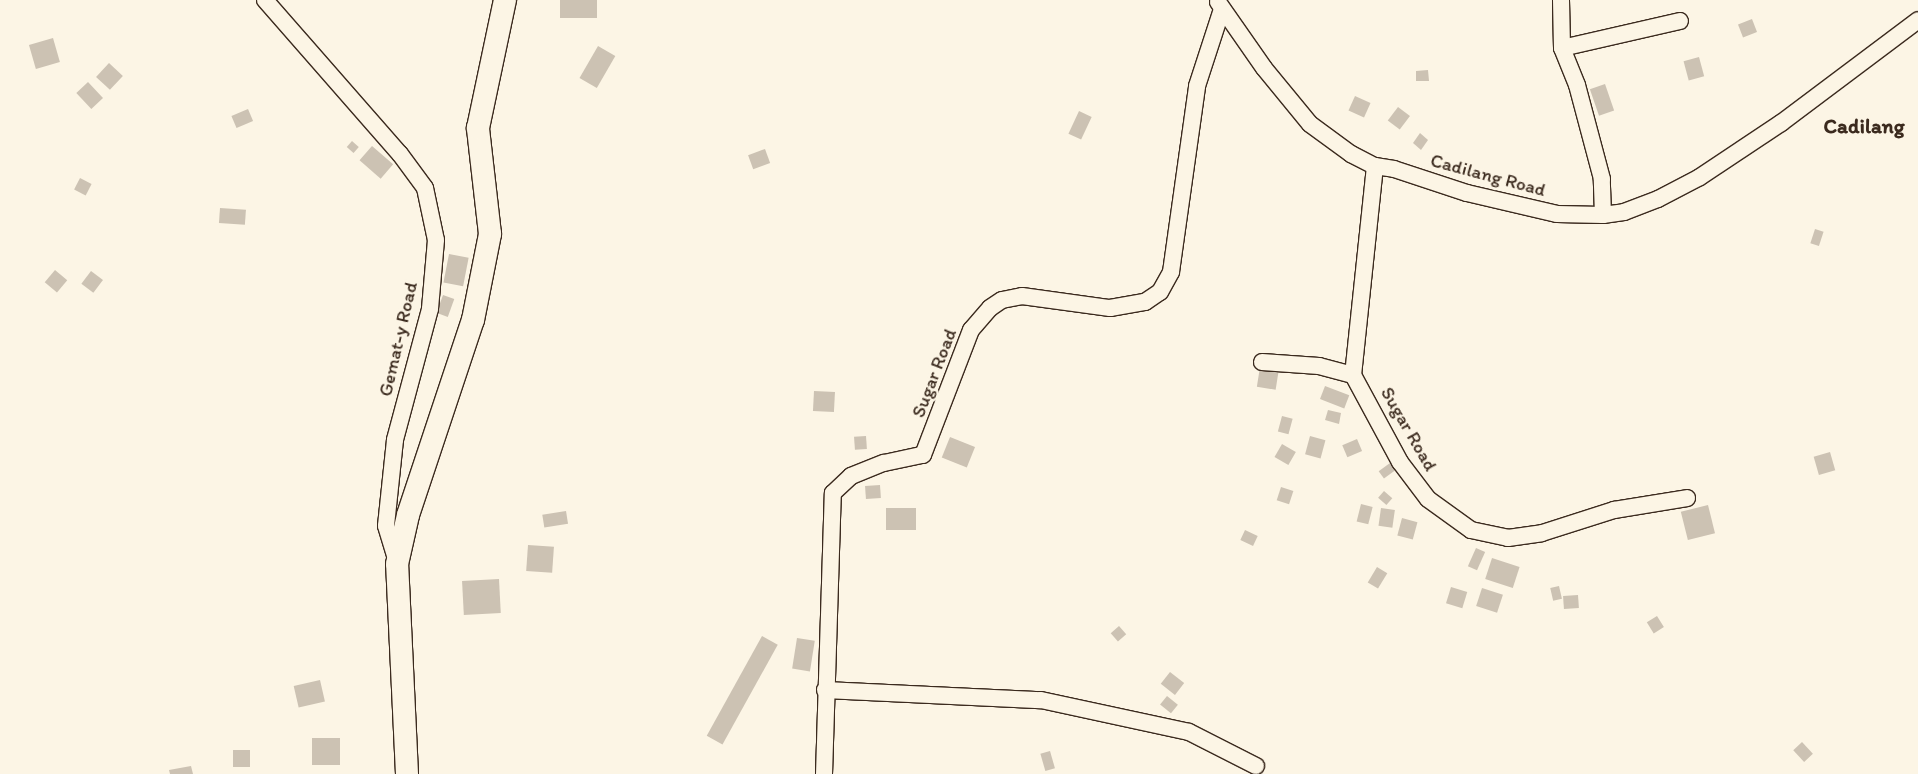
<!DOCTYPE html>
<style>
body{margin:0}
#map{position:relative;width:1918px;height:774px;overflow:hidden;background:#fcf5e5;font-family:Itim,sans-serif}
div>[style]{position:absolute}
.building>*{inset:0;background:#ccc2b3;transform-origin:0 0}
.roads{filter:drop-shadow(1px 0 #3b2a1e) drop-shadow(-1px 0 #3b2a1e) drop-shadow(0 1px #3b2a1e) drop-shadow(0 -1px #3b2a1e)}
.street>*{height:16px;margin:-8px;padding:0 8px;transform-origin:8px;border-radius:8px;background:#fcf5e5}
.secondary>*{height:22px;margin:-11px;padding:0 11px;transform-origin:11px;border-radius:11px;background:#fcf5e5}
span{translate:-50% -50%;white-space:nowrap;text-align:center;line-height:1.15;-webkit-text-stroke:5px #fcf5e5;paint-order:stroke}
.street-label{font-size:19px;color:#3b2a1e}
.quarter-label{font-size:21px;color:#3b2a1e;font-weight:700}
</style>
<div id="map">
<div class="building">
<i style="left:560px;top:0;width:37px;height:18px"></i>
<i style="left:1752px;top:19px;width:14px;height:15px;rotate:69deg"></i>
<i style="left:53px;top:38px;width:25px;height:25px;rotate:74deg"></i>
<i style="left:598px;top:46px;width:20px;height:37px;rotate:30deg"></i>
<i style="left:1699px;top:57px;width:20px;height:16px;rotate:75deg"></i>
<i style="left:109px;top:63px;width:19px;height:19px;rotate:43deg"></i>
<i style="clip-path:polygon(1428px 70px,1429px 81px,1416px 81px,1416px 71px)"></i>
<i style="left:88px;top:82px;width:22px;height:16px;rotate:47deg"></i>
<i style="left:1605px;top:84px;width:28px;height:16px;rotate:71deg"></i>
<i style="left:1355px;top:96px;width:17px;height:16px;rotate:24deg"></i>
<i style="left:1398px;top:107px;width:15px;height:17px;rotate:37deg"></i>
<i style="left:248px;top:109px;width:13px;height:18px;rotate:67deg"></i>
<i style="left:1079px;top:111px;width:14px;height:25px;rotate:25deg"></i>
<i style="clip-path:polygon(1420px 133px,1428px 140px,1421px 150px,1413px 143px)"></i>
<i style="left:352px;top:141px;width:9px;height:8px;rotate:41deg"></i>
<i style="left:372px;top:146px;width:28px;height:19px;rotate:41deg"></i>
<i style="left:765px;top:149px;width:15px;height:18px;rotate:70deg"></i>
<i style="left:80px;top:178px;width:13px;height:13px;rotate:27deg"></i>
<i style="left:220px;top:208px;width:26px;height:15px;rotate:4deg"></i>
<i style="left:1815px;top:229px;width:9px;height:15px;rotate:18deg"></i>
<i style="left:449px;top:254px;width:20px;height:29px;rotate:11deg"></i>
<i style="left:55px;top:270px;width:16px;height:16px;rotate:40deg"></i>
<i style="left:91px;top:271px;width:15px;height:16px;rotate:37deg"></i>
<i style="left:443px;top:295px;width:12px;height:19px;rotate:20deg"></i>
<i style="left:1260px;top:367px;width:19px;height:20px;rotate:9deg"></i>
<i style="left:1325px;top:386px;width:26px;height:14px;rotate:21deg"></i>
<i style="left:814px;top:391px;width:21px;height:20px;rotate:3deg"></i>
<i style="clip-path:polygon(1328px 410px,1341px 413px,1339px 424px,1325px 420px)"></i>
<i style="left:1282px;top:416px;width:11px;height:16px;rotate:15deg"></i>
<i style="left:866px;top:436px;width:13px;height:12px;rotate:86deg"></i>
<i style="left:1310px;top:436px;width:16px;height:19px;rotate:15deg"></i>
<i style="left:950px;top:437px;width:27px;height:22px;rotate:22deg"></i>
<i style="left:1357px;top:439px;width:13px;height:16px;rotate:67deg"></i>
<i style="left:1282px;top:444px;width:16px;height:15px;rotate:30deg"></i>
<i style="left:1830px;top:452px;width:19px;height:17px;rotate:74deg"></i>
<i style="left:1390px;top:463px;width:9px;height:14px;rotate:54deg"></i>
<i style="left:880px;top:485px;width:13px;height:15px;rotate:86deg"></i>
<i style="left:1281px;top:487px;width:13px;height:14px;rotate:18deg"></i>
<i style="left:1384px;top:491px;width:11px;height:9px;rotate:41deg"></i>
<i style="left:1361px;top:504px;width:12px;height:18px;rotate:14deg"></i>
<i style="left:1708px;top:505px;width:29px;height:28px;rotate:76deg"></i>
<i style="left:916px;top:508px;width:22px;height:30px;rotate:90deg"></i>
<i style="left:1381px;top:508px;width:14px;height:18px;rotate:8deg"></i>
<i style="left:566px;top:511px;width:13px;height:24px;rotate:81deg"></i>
<i style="left:1402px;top:518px;width:16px;height:18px;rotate:15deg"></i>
<i style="left:1245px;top:530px;width:14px;height:11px;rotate:25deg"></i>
<i style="left:528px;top:545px;width:26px;height:26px;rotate:4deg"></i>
<i style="left:1476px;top:548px;width:10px;height:20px;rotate:24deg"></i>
<i style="left:1492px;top:558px;width:29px;height:22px;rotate:18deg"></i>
<i style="left:1377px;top:567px;width:12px;height:18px;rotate:31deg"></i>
<i style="left:499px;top:579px;width:34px;height:37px;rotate:87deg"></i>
<i style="left:1559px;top:586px;width:13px;height:9px;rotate:77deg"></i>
<i style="left:1451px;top:587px;width:17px;height:17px;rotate:17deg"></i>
<i style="left:1482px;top:588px;width:22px;height:19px;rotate:18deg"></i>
<i style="left:1578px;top:595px;width:13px;height:15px;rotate:86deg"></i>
<i style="left:1657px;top:616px;width:13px;height:12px;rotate:58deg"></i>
<i style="left:1119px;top:626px;width:11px;height:11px;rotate:49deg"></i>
<i style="left:762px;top:636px;width:18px;height:114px;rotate:29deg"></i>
<i style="left:797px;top:638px;width:18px;height:31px;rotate:9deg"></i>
<i style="left:1170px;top:672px;width:18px;height:15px;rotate:38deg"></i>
<i style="left:320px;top:680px;width:22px;height:27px;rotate:77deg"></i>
<i style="left:1167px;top:696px;width:14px;height:11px;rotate:39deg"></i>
<i style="left:312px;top:738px;width:28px;height:27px"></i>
<i style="left:1802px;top:742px;width:16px;height:12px;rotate:47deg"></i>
<i style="left:250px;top:750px;width:17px;height:17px;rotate:90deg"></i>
<i style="left:1050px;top:751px;width:18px;height:10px;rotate:74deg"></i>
<i style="clip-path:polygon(191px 766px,193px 774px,170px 774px,169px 770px)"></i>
</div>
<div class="roads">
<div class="street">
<i style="left:265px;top:0;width:205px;rotate:48.8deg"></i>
<i style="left:400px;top:154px;width:42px;rotate:53.7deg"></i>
<i style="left:425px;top:188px;width:53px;rotate:78.1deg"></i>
<i style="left:436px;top:240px;width:69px;rotate:95deg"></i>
<i style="left:430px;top:309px;width:136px;rotate:105deg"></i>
<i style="left:395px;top:440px;width:86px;rotate:96deg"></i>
<i style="left:386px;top:526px;width:39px;rotate:73deg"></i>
<i style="left:1218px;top:2px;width:80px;rotate:55.1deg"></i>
<i style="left:1264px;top:68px;width:72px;rotate:50.6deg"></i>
<i style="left:1310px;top:124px;width:51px;rotate:36.2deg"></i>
<i style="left:1351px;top:154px;width:27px;rotate:27deg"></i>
<i style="left:1375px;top:166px;width:19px;rotate:9deg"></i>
<i style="left:1394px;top:169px;width:77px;rotate:18.2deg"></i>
<i style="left:1467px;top:193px;width:92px;rotate:13.1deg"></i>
<i style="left:1557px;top:214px;width:46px;rotate:1.2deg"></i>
<i style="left:1603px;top:215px;width:36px;rotate:-92deg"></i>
<i style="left:1602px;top:179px;width:97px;rotate:-104.9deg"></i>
<i style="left:1577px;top:85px;width:40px;rotate:-112deg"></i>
<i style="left:1562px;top:48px;width:48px;rotate:-91.2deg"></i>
<i style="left:1562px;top:48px;width:121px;rotate:-12.9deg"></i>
<i style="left:1375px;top:166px;width:210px;rotate:96deg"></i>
<i style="left:1353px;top:375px;width:99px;rotate:61.6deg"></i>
<i style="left:1400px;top:462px;width:46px;rotate:52.9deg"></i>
<i style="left:1428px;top:499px;width:53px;rotate:35.8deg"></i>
<i style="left:1471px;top:530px;width:38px;rotate:12deg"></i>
<i style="left:1508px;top:538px;width:34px;rotate:-8deg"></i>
<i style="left:1542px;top:533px;width:76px;rotate:-17.7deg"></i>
<i style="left:1614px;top:510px;width:74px;rotate:-9.3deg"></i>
<i style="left:1603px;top:215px;width:21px;rotate:-8deg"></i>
<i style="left:1624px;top:212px;width:36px;rotate:-21deg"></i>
<i style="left:1658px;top:199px;width:47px;rotate:-27.6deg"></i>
<i style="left:1700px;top:177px;width:97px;rotate:-33.7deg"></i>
<i style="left:1781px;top:123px;width:171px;rotate:-36.9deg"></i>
<i style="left:1262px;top:362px;width:57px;rotate:4deg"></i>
<i style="left:1319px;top:366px;width:35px;rotate:15deg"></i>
<i style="left:825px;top:690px;width:216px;rotate:2.7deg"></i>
<i style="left:1041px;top:700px;width:151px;rotate:12.2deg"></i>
<i style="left:1189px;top:732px;width:75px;rotate:26.9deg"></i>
<i style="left:824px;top:774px;width:281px;rotate:-88.2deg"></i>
<i style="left:833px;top:493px;width:25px;rotate:-43deg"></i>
<i style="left:851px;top:476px;width:35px;rotate:-22deg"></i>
<i style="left:884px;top:463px;width:40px;rotate:-12deg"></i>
<i style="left:923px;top:455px;width:134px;rotate:-69deg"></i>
<i style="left:971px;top:330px;width:29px;rotate:-49deg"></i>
<i style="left:990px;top:308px;width:14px;rotate:-34deg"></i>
<i style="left:1002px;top:300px;width:20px;rotate:-11deg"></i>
<i style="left:1022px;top:296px;width:89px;rotate:7.8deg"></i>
<i style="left:1110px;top:308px;width:36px;rotate:-10deg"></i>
<i style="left:1145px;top:302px;width:18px;rotate:-34deg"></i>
<i style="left:1160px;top:292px;width:23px;rotate:-61deg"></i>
<i style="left:1171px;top:272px;width:188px;rotate:-82deg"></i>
<i style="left:1197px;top:86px;width:81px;rotate:-72deg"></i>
</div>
<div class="secondary">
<i style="left:407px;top:774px;width:210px;rotate:-92.7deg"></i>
<i style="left:397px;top:564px;width:50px;rotate:-77.3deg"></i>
<i style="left:408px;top:515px;width:206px;rotate:-71.6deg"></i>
<i style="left:473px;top:320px;width:88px;rotate:-78.8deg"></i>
<i style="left:490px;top:234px;width:107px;rotate:-96.5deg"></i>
<i style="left:478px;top:128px;width:131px;rotate:-78.1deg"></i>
</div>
</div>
<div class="street-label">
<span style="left:1488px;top:175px;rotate:15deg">Cadilang Road</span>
<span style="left:398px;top:339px;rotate:-77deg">Gemat-y Road</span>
<span style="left:934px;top:373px;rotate:-69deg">Sugar Road</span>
<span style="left:1409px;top:429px;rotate:60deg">Sugar Road</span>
</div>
<div class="quarter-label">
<span style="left:1864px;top:126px">Cadilang</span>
</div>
</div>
